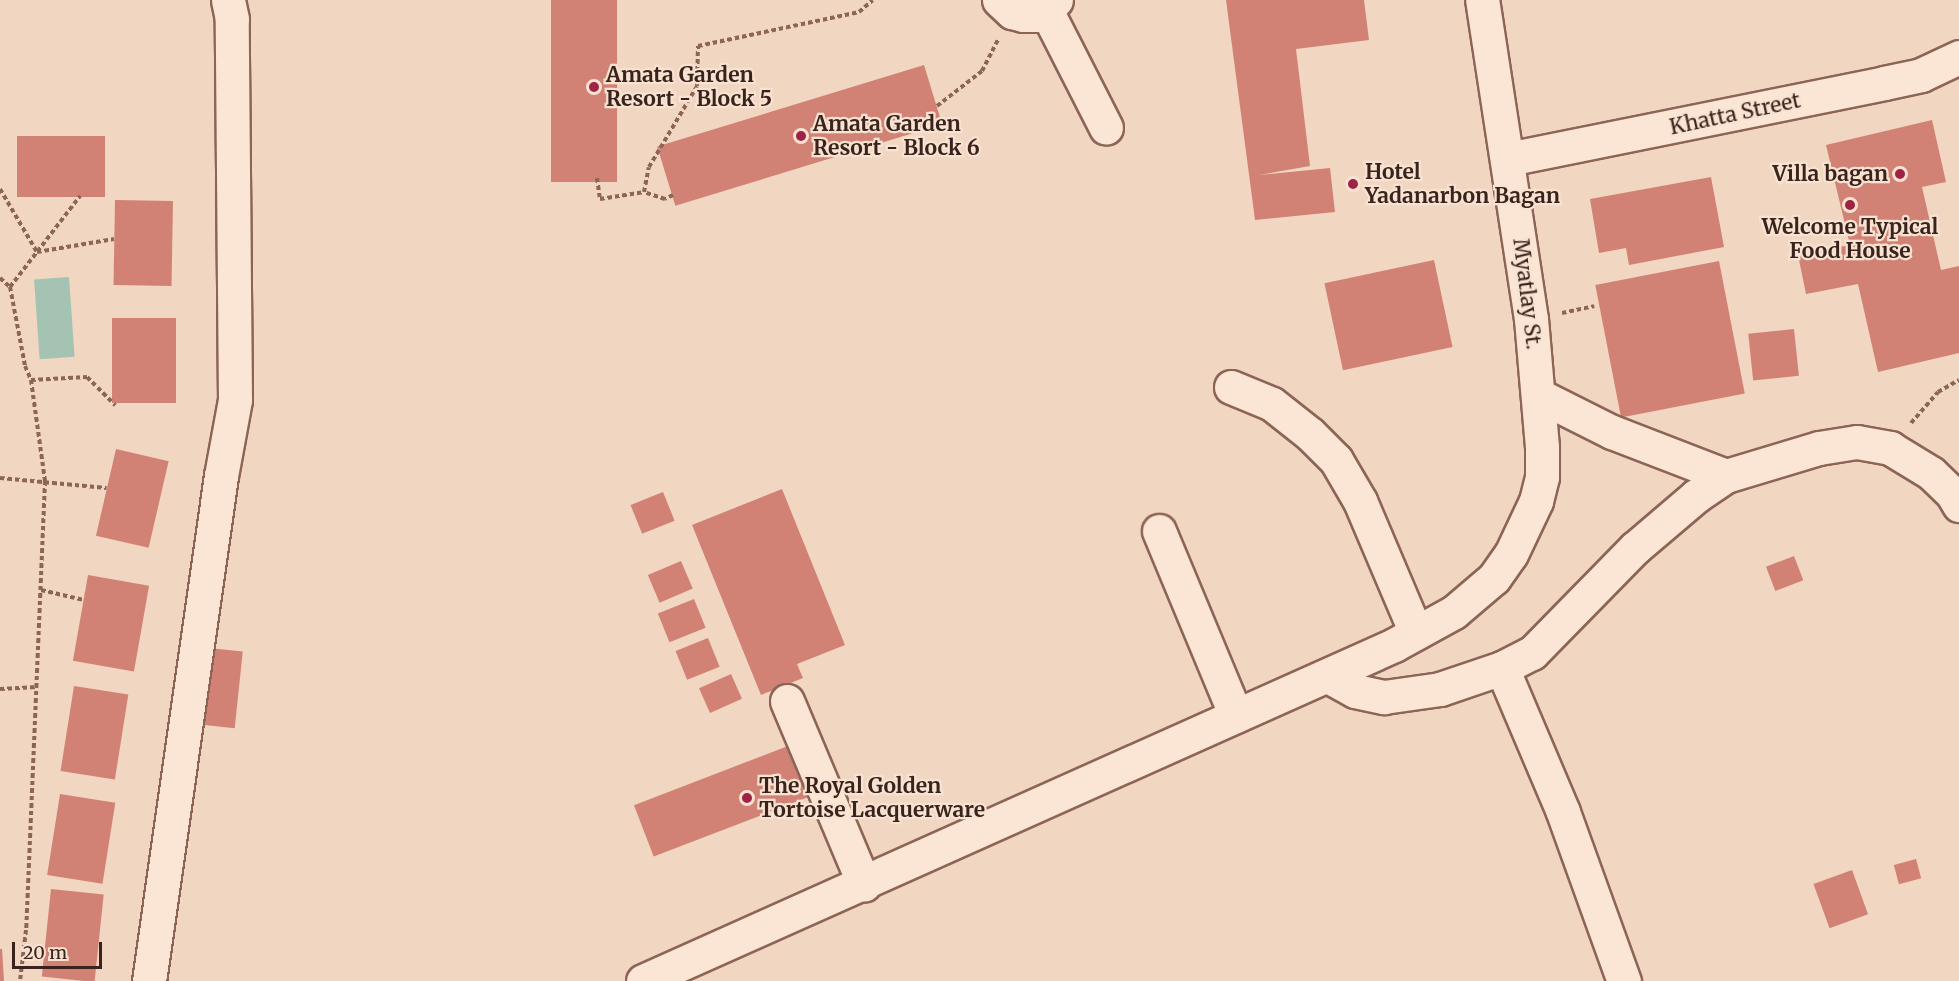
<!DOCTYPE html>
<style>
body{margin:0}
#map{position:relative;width:1959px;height:981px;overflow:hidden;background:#f1d6c1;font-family:Merriweather,serif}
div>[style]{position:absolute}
.water>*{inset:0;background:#a4c3b2;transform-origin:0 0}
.building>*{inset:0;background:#d28274;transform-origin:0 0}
.path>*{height:4px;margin-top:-2px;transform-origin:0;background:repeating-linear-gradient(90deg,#8c6557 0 4.5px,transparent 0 7.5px)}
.roads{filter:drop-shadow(2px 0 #8c6557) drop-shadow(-2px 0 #8c6557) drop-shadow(0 2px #8c6557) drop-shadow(0 -2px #8c6557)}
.minor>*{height:33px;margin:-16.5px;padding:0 16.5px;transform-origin:16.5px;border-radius:16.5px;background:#fbe6d5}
.dots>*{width:16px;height:16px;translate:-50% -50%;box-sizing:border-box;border:3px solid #f8e2d1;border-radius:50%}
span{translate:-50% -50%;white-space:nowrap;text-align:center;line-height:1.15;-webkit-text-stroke:4.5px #f8e2d1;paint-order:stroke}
.poi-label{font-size:21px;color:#3a231c;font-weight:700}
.left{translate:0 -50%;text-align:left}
.right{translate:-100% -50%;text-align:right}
.street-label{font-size:21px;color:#3a231c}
.scale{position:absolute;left:12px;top:942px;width:90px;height:27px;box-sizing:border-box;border:3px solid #3a231c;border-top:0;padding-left:8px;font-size:18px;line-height:21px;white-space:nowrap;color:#3a231c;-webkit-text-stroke:4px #f8e2d1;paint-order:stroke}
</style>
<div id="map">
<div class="water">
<i style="left:69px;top:277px;width:80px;height:35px;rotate:86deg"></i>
</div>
<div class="building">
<i style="left:551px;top:0;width:66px;height:182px"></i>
<i style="clip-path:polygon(1226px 0,1364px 0,1369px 40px,1296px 49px,1310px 166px,1259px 175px,1330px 168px,1335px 212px,1255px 220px)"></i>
<i style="left:924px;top:65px;width:62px;height:279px;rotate:73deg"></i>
<i style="clip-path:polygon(1932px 120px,1946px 182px,1922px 187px,1941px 270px,1959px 266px,1959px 353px,1878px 372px,1858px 284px,1806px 294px,1798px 255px,1850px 245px,1826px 145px)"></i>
<i style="left:17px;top:136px;width:88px;height:61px"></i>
<i style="clip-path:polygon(1711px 177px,1724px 247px,1629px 265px,1626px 248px,1599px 253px,1590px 199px)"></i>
<i style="left:115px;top:200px;width:58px;height:85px;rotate:1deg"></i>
<i style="left:1434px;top:260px;width:89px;height:112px;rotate:78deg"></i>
<i style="left:1719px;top:261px;width:135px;height:126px;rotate:79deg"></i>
<i style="left:176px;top:318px;width:85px;height:64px;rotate:90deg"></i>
<i style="left:1794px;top:329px;width:47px;height:46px;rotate:84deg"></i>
<i style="left:116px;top:449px;width:54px;height:89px;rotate:13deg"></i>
<i style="clip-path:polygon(782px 489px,845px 645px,797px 664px,803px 678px,761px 695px,692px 525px)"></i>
<i style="left:663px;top:492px;width:31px;height:35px;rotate:68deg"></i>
<i style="left:1794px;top:556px;width:26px;height:30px;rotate:69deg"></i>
<i style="left:681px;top:561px;width:30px;height:36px;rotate:67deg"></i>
<i style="left:88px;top:575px;width:62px;height:87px;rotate:10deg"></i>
<i style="left:694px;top:599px;width:31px;height:39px;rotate:68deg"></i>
<i style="left:708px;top:638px;width:31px;height:35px;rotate:68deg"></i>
<i style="left:199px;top:647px;width:44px;height:77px;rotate:6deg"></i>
<i style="left:731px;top:674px;width:27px;height:35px;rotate:66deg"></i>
<i style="left:74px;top:686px;width:55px;height:86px;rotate:9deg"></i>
<i style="left:788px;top:746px;width:55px;height:165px;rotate:69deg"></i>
<i style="left:60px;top:794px;width:56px;height:82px;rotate:9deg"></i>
<i style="left:1916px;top:859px;width:20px;height:23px;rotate:75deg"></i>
<i style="left:1852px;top:870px;width:47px;height:41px;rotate:70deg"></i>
<i style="left:51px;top:889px;width:53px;height:88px;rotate:6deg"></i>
<i style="clip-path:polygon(0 949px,2px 949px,4px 981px,0 981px)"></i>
</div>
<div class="path">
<i style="left:937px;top:106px;width:57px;rotate:-37.9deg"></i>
<i style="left:982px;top:71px;width:35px;rotate:-63deg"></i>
<i style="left:597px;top:178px;width:21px;rotate:82deg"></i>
<i style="left:600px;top:199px;width:45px;rotate:-9deg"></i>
<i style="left:0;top:189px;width:73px;rotate:59.6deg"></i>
<i style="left:37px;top:252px;width:78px;rotate:-9.6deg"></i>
<i style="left:673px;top:195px;width:9px;rotate:153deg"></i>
<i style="left:665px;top:199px;width:22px;rotate:-162deg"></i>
<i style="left:644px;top:192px;width:25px;rotate:-79deg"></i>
<i style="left:649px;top:167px;width:94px;rotate:-59.3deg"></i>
<i style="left:697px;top:86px;width:40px;rotate:-88.6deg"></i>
<i style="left:698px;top:46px;width:165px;rotate:-11.9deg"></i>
<i style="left:859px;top:12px;width:18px;rotate:-41deg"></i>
<i style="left:0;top:278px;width:13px;rotate:42deg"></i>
<i style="left:10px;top:287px;width:80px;rotate:79.2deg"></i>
<i style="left:25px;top:366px;width:15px;rotate:67deg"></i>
<i style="left:31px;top:380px;width:102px;rotate:82.1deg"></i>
<i style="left:45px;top:481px;width:449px;rotate:92.4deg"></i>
<i style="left:26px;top:930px;width:51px;rotate:96.7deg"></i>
<i style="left:10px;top:287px;width:115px;rotate:-52.4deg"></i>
<i style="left:1562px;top:313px;width:33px;rotate:-12deg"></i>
<i style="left:31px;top:380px;width:56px;rotate:-3.1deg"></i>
<i style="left:87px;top:377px;width:40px;rotate:45deg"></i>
<i style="left:1911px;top:423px;width:41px;rotate:-48.9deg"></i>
<i style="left:1938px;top:392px;width:24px;rotate:-30deg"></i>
<i style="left:0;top:478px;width:107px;rotate:5.3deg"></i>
<i style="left:41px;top:590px;width:44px;rotate:13.1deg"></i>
<i style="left:0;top:689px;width:37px;rotate:-3deg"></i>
</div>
<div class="roads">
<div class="minor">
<i style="left:999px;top:0;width:18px;rotate:43deg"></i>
<i style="left:1012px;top:12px;width:11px;rotate:15deg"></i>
<i style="left:1023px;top:15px;width:12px"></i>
<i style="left:1035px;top:15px;width:12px;rotate:-24deg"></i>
<i style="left:1046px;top:10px;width:14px;rotate:-45deg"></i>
<i style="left:1046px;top:10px;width:132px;rotate:63deg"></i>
<i style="left:1508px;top:159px;width:384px;rotate:-11.4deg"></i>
<i style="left:1884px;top:83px;width:38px;rotate:-12deg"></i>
<i style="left:1921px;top:75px;width:42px;rotate:-25.3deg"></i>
<i style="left:1231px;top:387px;width:44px;rotate:22.5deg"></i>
<i style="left:1272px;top:404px;width:48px;rotate:38.3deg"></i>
<i style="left:1310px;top:434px;width:37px;rotate:45deg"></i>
<i style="left:1336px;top:460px;width:48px;rotate:59.7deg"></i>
<i style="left:1360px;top:501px;width:143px;rotate:67deg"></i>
<i style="left:1538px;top:395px;width:83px;rotate:26.6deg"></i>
<i style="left:1612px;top:432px;width:122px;rotate:21.1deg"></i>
<i style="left:1159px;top:531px;width:200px;rotate:67.4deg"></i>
<i style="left:1502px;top:668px;width:156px;rotate:67deg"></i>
<i style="left:1563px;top:812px;width:180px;rotate:70.2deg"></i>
<i style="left:1328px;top:676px;width:31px;rotate:29deg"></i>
<i style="left:1355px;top:691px;width:30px;rotate:12deg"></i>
<i style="left:1384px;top:697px;width:57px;rotate:-8.1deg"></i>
<i style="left:1440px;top:689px;width:65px;rotate:-18.7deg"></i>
<i style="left:1502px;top:668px;width:34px;rotate:-27deg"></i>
<i style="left:1532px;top:653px;width:147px;rotate:-45.6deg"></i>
<i style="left:1635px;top:548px;width:80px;rotate:-40.4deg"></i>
<i style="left:1696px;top:496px;width:36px;rotate:-34deg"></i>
<i style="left:1726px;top:476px;width:97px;rotate:-16.8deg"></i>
<i style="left:1819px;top:448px;width:38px;rotate:-9deg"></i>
<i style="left:1857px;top:442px;width:34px;rotate:10deg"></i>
<i style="left:1890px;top:448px;width:48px;rotate:31.4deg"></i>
<i style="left:1931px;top:473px;width:29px;rotate:44deg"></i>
<i style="left:1952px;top:493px;width:14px;rotate:60deg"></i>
<i style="left:787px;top:701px;width:199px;rotate:67.2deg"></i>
<i style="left:149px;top:981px;width:510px;rotate:-81.89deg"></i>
<i style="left:221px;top:476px;width:77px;rotate:-79.6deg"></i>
<i style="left:235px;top:400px;width:381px;rotate:-90.5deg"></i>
<i style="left:232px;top:19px;width:19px;rotate:-102deg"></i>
<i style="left:643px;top:981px;width:823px;rotate:-24.1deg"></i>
<i style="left:1394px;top:645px;width:68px;rotate:-28.8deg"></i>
<i style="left:1454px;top:612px;width:52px;rotate:-40.4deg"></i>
<i style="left:1494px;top:578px;width:29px;rotate:-55deg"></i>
<i style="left:1511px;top:554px;width:59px;rotate:-64.7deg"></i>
<i style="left:1536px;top:501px;width:25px;rotate:-76deg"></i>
<i style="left:1542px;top:477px;width:30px;rotate:-90deg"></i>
<i style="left:1542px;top:447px;width:128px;rotate:-94.9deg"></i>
<i style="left:1531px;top:319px;width:323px;rotate:-98.7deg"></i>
</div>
</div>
<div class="dots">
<i style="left:594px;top:87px;background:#9f2344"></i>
<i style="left:801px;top:136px;background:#9f2344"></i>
<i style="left:1900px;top:174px;background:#9f2344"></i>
<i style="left:1353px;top:184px;background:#9f2344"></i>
<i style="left:1850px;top:205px;background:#9f2344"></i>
<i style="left:747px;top:798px;background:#9f2344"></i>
</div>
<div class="poi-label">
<span class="left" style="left:606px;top:87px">Amata Garden<br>Resort - Block 5</span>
<span class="left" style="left:813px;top:136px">Amata Garden<br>Resort - Block 6</span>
<span class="left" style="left:1365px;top:184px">Hotel<br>Yadanarbon Bagan</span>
<span class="right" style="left:1888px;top:174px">Villa bagan</span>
<span style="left:1850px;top:239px">Welcome Typical<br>Food House</span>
<span class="left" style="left:759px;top:798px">The Royal Golden<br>Tortoise Lacquerware</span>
</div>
<div class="street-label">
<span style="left:1735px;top:114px;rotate:-12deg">Khatta Street</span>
<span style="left:1527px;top:294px;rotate:83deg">Myatlay St.</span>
</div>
<div class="scale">20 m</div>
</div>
